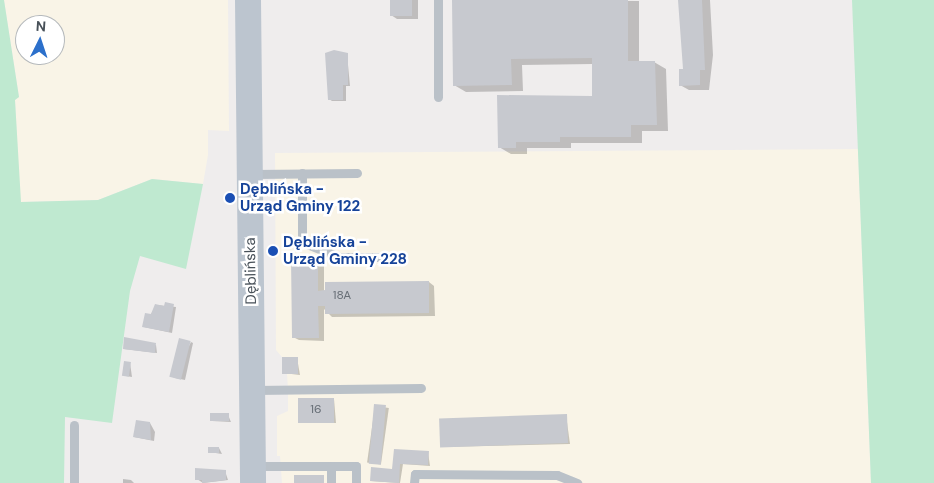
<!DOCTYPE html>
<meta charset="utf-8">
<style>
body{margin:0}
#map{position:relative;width:934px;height:483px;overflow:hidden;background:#efeded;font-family:"DM Sans",sans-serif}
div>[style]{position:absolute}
.commercial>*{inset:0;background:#f9f4e7}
.green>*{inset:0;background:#bfe9d0}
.shadow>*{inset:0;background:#0003;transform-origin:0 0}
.building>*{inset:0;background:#c7c9cf;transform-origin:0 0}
.service>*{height:9px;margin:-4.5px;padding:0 4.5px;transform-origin:4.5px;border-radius:4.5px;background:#bac1c8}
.secondary>*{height:26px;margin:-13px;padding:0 13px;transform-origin:13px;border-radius:13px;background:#bcc5cf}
.dots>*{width:14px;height:14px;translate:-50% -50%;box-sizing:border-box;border:2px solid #fff;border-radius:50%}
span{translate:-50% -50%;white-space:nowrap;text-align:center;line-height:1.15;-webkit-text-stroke:5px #fff;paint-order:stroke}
.number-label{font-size:12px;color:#676e76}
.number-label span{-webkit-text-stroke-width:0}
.transit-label{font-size:15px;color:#164399;font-weight:700}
.left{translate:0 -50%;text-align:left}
.street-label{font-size:15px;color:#475058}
.north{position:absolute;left:15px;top:15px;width:50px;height:50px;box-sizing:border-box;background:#fff;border:1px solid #b5b9bc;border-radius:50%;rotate:4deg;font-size:14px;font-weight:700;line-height:20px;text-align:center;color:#475058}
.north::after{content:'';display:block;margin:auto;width:18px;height:22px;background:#2c70cb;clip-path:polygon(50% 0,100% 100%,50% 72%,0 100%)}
</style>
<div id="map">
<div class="commercial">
<i style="clip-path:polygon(evenodd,4px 0,228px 0,229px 131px,208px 130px,208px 155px,203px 184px,152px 179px,98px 200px,20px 202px,15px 100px,19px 97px,4px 0,25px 25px,55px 25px,55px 55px,25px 55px,25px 25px)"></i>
<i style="clip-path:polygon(858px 149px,871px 483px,282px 483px,280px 456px,277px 456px,277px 416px,288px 411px,288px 390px,287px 374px,282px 374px,282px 357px,276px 350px,275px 153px)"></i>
</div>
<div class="green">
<i style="clip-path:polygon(0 0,4px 0,19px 97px,15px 100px,21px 202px,98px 200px,152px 179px,203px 184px,186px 269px,140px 256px,130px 291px,112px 423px,65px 417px,64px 483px,0 483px)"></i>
<i style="clip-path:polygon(852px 0,934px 0,934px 483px,871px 483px)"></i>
</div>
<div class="shadow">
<i style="clip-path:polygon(391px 0,418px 0,418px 19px,397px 19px,391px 15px)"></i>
<i style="clip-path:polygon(453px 0,639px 1px,639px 62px,654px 62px,666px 69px,668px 131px,642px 131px,642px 143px,571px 143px,571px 148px,527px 148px,527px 154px,511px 154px,499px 147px,594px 97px,593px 64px,522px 65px,523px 91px,466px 92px,454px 85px)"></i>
<i style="clip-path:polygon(680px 0,710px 0,713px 55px,709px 90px,689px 90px,680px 85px,684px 71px)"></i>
<i style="clip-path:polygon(347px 54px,350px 86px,346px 86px,346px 101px,332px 101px,329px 99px)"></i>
<i style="clip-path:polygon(318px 259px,324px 262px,324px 292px,429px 282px,434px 286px,435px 316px,332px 317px,324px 309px,324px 341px,299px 340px,293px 337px)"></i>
<i style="clip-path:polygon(156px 305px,176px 307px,172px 333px,144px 327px)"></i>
<i style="clip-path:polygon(191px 342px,193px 343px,185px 380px,175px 378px,173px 377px)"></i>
<i style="clip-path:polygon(156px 345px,157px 353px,124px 349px)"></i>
<i style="clip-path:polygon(297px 358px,300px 375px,283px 373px)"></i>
<i style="clip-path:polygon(130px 363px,132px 377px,126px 376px,124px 375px)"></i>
<i style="clip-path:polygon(334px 399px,336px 423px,299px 422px)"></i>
<i style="left:375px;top:406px;width:14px;height:57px;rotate:8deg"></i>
<i style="clip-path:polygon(228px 415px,231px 422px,212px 421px)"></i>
<i style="clip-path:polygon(566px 415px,570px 444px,441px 447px)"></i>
<i style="clip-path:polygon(150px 423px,155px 432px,154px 441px,134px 437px)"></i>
<i style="clip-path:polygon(219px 448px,222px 454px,209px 452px)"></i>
<i style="clip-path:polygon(395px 450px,428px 452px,430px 466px,403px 464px,400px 483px,371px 481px,393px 470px)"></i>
<i style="clip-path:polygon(225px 471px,228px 480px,203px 483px,197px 479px)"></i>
<i style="clip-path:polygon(123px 479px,131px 480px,134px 483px,123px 483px)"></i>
</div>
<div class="building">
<i style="left:390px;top:0;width:22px;height:16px"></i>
<i style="clip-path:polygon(452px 0,628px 0,628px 61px,655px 61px,657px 125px,631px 125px,631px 137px,560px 137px,560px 142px,516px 142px,516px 148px,498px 148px,497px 95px,592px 96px,592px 58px,511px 59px,512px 85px,453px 86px)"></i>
<i style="clip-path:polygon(678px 0,702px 0,705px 70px,700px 70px,700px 85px,679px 86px,679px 69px,683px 69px)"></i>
<i style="clip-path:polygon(334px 50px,348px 53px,348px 85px,343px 85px,343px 100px,328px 100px,325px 53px)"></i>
<i style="clip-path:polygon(291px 258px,318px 258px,318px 291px,325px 290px,325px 282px,429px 281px,429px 313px,325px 314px,325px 306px,318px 306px,319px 338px,292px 338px)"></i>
<i style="clip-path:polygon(165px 302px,174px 304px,169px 332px,142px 327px,145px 313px,151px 314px,155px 304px,164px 306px)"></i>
<i style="clip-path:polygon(124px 337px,156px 343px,155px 353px,123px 349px)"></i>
<i style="left:179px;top:338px;width:12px;height:40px;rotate:14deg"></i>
<i style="left:282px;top:357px;width:16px;height:17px"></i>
<i style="left:124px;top:361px;width:7px;height:15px;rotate:8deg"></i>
<i style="left:298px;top:398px;width:36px;height:25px"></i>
<i style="left:374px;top:404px;width:12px;height:60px;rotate:5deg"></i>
<i style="left:229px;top:413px;width:8px;height:19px;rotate:90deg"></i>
<i style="left:567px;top:414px;width:29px;height:128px;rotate:88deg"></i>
<i style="clip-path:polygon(136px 420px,150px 422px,151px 440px,133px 437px)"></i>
<i style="left:208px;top:447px;width:11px;height:6px"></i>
<i style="clip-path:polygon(394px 449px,429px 451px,428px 465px,400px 464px,399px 483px,370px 481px,371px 467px,392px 469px)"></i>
<i style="clip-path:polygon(195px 468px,226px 470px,226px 480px,202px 483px,202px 480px,195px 480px)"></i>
<i style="left:294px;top:475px;width:30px;height:8px"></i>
</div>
<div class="service">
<i style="left:438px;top:97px;width:97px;rotate:-90deg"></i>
<i style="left:302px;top:173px;width:69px;rotate:90deg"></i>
<i style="left:302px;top:242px;width:40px;rotate:22deg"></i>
<i style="left:339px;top:257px;width:55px"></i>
<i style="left:253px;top:174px;width:104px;rotate:-0.6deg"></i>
<i style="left:255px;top:390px;width:166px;rotate:-0.7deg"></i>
<i style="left:256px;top:466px;width:100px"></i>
<i style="left:356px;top:466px;width:17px;rotate:90deg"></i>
<i style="left:74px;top:483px;width:58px;rotate:-90deg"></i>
<i style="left:331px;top:483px;width:17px;rotate:-90deg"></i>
<i style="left:414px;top:483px;width:9px;rotate:-84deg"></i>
<i style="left:415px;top:474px;width:142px;rotate:0.4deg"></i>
<i style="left:557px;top:475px;width:22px;rotate:22deg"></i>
</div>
<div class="secondary">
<i style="left:248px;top:0;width:483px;rotate:89.4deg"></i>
</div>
<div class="dots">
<i style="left:230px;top:198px;background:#1a4fb4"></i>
<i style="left:273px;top:251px;background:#1a4fb4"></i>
</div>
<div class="number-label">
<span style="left:342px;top:296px">18A</span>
<span style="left:316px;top:410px">16</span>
</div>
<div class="transit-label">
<span class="left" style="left:240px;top:198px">Dęblińska -<br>Urząd Gminy 122</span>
<span class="left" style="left:283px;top:251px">Dęblińska -<br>Urząd Gminy 228</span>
</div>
<div class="street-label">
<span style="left:251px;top:271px;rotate:-91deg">Dęblińska</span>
</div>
<div class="north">N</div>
</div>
